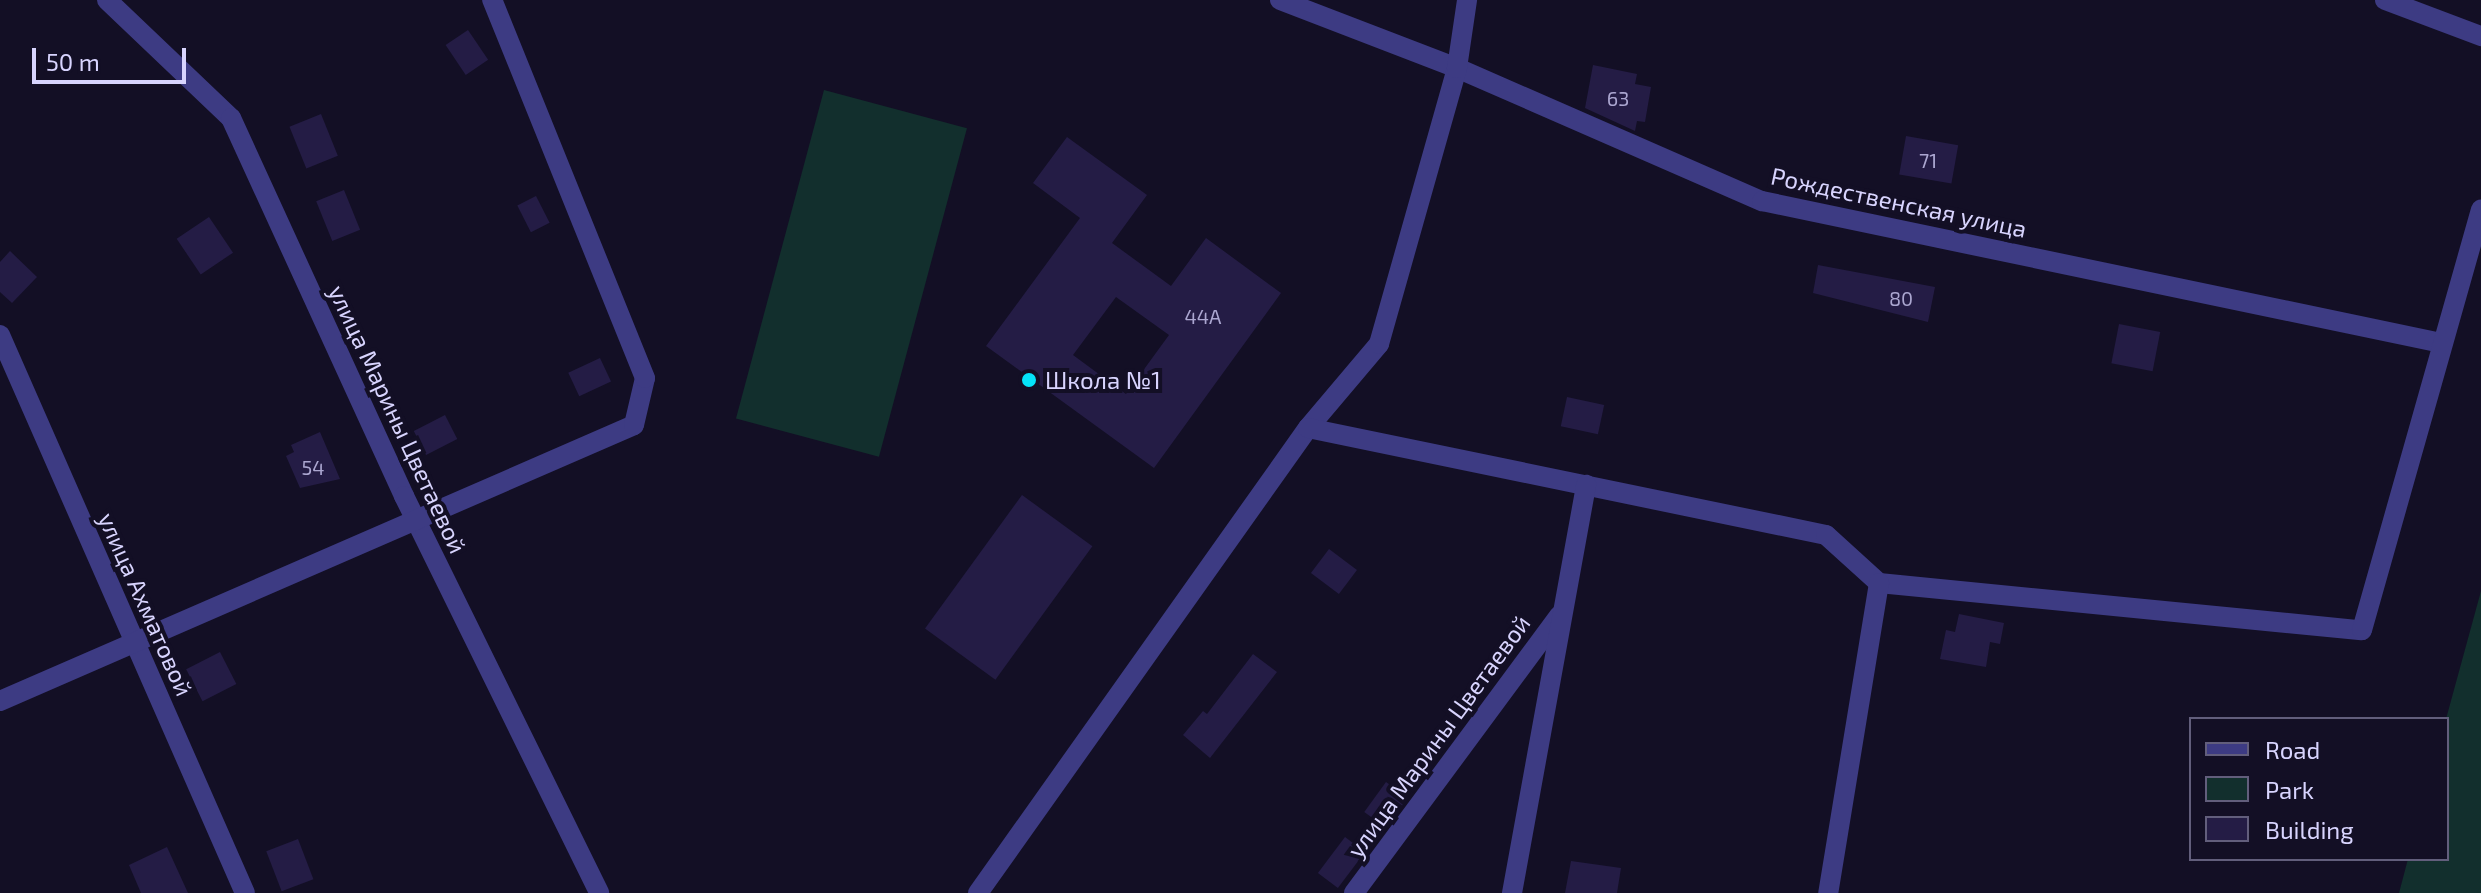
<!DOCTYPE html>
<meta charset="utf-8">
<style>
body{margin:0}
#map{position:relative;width:2481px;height:893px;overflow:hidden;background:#130f25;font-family:"Exo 2",sans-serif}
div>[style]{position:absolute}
.green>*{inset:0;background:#122f2d;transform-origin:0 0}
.building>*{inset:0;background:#241c45;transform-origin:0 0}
.minor>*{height:20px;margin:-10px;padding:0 10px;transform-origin:10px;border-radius:10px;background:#3d3b83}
.dots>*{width:22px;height:22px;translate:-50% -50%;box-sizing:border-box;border:4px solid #130f25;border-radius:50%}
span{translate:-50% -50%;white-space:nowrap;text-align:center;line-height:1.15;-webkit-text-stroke:8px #130f25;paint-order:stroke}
.number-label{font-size:20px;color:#aba6d0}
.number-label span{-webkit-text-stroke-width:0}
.street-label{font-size:24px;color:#d8d4fe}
.poi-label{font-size:24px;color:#d8d4fe}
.left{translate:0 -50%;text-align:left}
.legend{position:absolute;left:2189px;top:717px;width:260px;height:144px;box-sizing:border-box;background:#130f25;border:2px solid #625e7c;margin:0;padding:10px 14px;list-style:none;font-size:24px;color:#d8d4fe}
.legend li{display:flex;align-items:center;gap:16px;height:40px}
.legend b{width:40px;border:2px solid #625e7c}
.scale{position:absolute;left:32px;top:48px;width:154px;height:36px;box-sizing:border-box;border:4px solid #d8d4fe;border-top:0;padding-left:10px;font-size:24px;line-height:28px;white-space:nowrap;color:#d8d4fe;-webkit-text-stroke:6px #130f25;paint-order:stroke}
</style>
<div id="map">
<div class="green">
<i style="left:824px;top:90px;width:148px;height:340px;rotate:15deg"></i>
<i style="clip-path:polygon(2481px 591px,2481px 893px,2399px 893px,2408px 859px,2447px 859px,2446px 719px)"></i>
</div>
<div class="building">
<i style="left:468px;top:30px;width:36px;height:27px;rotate:56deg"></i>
<i style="clip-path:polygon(1593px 65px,1637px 74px,1635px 84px,1651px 87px,1645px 122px,1637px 121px,1635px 131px,1585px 108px)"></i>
<i style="left:321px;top:114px;width:45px;height:34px;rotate:68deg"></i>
<i style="left:1906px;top:136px;width:53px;height:39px;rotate:10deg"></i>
<i style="clip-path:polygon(evenodd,1067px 137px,1147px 195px,1112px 243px,1171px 286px,1206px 238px,1281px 293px,1154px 468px,986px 346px,1080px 218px,1033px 183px,1067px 137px,1116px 297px,1169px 335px,1126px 394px,1073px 355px,1116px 297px)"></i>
<i style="left:344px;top:190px;width:43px;height:30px;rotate:68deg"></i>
<i style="left:536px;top:196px;width:30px;height:21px;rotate:63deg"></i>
<i style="left:209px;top:217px;width:43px;height:39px;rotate:56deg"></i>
<i style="clip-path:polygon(10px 251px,37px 277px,12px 303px,0 292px,0 262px)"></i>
<i style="clip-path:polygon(1818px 265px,1935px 287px,1928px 322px,1813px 293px)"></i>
<i style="left:2119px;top:324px;width:42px;height:40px;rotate:11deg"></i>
<i style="left:600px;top:358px;width:26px;height:35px;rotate:65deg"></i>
<i style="left:1567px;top:397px;width:38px;height:30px;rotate:12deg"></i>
<i style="left:445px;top:415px;width:27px;height:35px;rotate:63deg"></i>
<i style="clip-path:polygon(320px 432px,340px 479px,300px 488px,286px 456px,294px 452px,291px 445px)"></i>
<i style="left:1022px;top:495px;width:87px;height:165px;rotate:36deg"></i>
<i style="left:1329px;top:549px;width:35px;height:30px;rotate:37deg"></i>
<i style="clip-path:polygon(1959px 614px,2004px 623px,2000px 644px,1990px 642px,1986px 667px,1940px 659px,1946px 630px,1955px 632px)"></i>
<i style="left:220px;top:652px;width:36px;height:38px;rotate:63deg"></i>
<i style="clip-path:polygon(1253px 654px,1277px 672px,1210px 758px,1183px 735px,1203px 711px,1207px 714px)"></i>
<i style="left:1386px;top:782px;width:27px;height:37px;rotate:36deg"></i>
<i style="left:1345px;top:837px;width:25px;height:45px;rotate:37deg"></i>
<i style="left:298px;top:839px;width:43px;height:34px;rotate:69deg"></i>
<i style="clip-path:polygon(167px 847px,188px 893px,141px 893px,129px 865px)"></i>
<i style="clip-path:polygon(1571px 861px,1621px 868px,1617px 893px,1565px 893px)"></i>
</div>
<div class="minor">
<i style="left:107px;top:0;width:171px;rotate:43.6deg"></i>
<i style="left:231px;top:118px;width:416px;rotate:65.4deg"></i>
<i style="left:404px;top:496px;width:442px;rotate:63.8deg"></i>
<i style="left:1280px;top:0;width:190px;rotate:21deg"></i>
<i style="left:1457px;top:68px;width:333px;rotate:23.6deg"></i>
<i style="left:1762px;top:201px;width:694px;rotate:11.81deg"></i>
<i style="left:2385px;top:0;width:103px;rotate:20.6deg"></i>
<i style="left:0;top:335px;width:609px;rotate:66.3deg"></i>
<i style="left:1308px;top:428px;width:110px;rotate:-49.8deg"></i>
<i style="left:1379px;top:344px;width:287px;rotate:-74.2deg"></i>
<i style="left:1457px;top:68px;width:69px;rotate:-81.6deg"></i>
<i style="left:1879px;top:583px;width:485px;rotate:5.6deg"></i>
<i style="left:2362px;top:630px;width:437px;rotate:-74.2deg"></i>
<i style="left:0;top:701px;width:691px;rotate:-23.52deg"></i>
<i style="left:634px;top:425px;width:48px;rotate:-76.8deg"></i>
<i style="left:645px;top:378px;width:408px;rotate:-112deg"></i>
<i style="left:978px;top:893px;width:570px;rotate:-54.64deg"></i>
<i style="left:1308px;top:428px;width:529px;rotate:11.67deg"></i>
<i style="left:1826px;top:535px;width:72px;rotate:42.2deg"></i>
<i style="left:1879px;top:583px;width:314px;rotate:99.3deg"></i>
<i style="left:1354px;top:893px;width:345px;rotate:-53.5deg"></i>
<i style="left:1512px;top:893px;width:415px;rotate:-79.7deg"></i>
</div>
<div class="dots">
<i style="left:1029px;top:380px;background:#05e3f9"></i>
</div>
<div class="number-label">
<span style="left:1618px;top:98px">63</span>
<span style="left:1928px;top:160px">71</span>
<span style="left:1901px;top:298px">80</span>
<span style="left:1203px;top:316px">44А</span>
<span style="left:313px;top:467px">54</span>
</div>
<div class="street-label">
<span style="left:1899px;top:202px;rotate:12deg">Рождественская улица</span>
<span style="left:398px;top:419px;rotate:65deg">улица Марины Цветаевой</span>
<span style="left:146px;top:604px;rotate:66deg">улица Ахматовой</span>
<span style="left:1438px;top:736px;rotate:-54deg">улица Марины Цветаевой</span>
</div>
<div class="poi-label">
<span class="left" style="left:1045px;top:380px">Школа №1</span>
</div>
<ul class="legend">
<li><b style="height:10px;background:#3d3b83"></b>Road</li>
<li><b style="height:22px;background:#122f2d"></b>Park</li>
<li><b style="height:22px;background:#241c45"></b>Building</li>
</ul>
<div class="scale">50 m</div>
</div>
